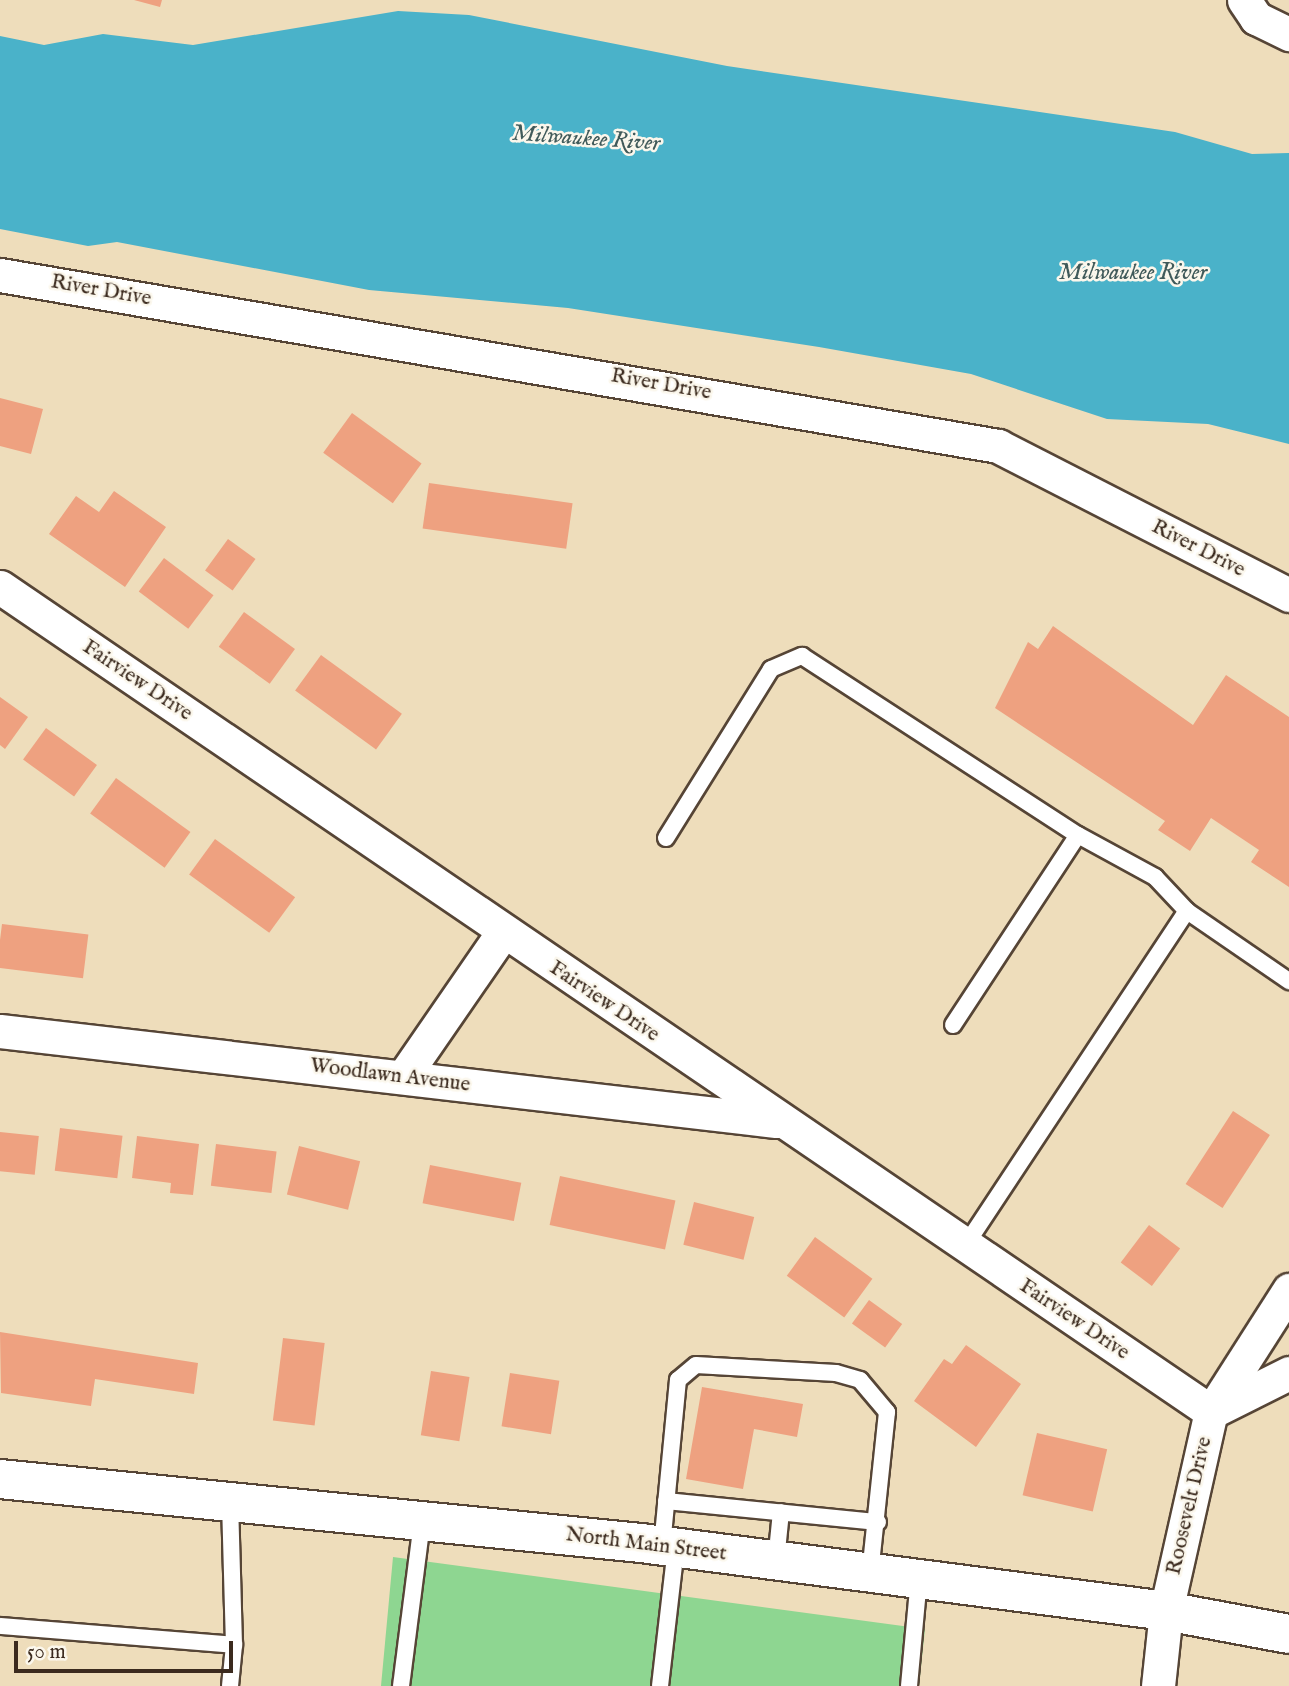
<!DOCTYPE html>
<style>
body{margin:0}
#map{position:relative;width:1289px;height:1686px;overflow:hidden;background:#edb;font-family:"IM FELL English",serif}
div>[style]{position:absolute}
.green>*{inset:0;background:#8ed691}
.water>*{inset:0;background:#4ab2c9}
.building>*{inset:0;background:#eea180;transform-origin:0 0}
.roads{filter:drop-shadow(2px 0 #564536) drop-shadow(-2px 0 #564536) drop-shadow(0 2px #564536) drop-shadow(0 -2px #564536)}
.lane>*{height:16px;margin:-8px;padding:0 8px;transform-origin:8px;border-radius:8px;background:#fff}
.street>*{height:33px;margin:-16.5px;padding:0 16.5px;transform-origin:16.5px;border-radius:16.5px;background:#fff}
.secondary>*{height:38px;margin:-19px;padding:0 19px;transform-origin:19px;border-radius:19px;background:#fff}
span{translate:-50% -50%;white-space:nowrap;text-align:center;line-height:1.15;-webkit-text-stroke:5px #fbf7ec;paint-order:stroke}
.street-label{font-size:21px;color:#3b2a1e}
.water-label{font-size:23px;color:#405a5a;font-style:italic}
.scale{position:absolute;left:14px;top:1641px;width:219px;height:32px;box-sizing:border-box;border:4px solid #3b2a1e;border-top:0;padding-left:9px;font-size:21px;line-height:24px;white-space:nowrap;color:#3b2a1e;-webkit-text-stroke:5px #fbf7ec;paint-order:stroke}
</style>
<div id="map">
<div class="green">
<i style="clip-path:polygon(393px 1557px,925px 1629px,919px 1686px,381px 1686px)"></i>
</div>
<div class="water">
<i style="clip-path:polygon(398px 11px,469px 15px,727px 66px,1175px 132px,1252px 154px,1289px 153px,1289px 444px,1208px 424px,1107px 419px,971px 374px,819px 347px,568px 308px,369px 290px,117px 242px,88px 246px,0 229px,0 36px,44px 45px,103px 34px,193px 45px)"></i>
</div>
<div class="building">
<i style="clip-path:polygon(134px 0,162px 0,160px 7px)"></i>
<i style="clip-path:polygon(0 398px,43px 409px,31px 454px,0 446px)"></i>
<i style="left:352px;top:413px;width:86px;height:49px;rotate:36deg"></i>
<i style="left:429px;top:483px;width:145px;height:46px;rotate:8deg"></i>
<i style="clip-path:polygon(114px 491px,166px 527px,125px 587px,49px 534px,76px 496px,99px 512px)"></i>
<i style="left:228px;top:539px;width:34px;height:39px;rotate:36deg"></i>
<i style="left:164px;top:558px;width:62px;height:42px;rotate:37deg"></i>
<i style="left:244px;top:612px;width:63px;height:43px;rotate:36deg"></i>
<i style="clip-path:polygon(1053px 626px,1193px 725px,1226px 675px,1289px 717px,1289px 887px,1251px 862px,1259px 850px,1211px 818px,1190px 851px,1158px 830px,1165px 821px,995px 708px,1028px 642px,1038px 649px)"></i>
<i style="left:321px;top:655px;width:100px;height:44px;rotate:36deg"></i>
<i style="clip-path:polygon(0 697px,28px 717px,5px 749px,0 745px)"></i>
<i style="left:46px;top:728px;width:63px;height:39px;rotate:36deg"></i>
<i style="left:116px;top:778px;width:92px;height:44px;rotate:36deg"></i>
<i style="left:215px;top:839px;width:99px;height:44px;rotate:36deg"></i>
<i style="left:2px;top:924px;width:87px;height:44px;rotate:7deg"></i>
<i style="left:1233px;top:1111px;width:44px;height:87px;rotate:33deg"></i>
<i style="left:60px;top:1128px;width:63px;height:43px;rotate:7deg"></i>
<i style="left:0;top:1132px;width:39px;height:39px;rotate:6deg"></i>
<i style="clip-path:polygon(137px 1136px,199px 1144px,193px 1195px,170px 1193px,171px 1183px,132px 1178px)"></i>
<i style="left:216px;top:1144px;width:61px;height:42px;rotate:7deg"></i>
<i style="left:299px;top:1146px;width:63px;height:50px;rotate:14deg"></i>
<i style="left:430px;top:1165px;width:93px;height:39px;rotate:11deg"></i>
<i style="left:560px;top:1176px;width:118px;height:50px;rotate:12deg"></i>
<i style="left:694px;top:1202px;width:62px;height:44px;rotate:14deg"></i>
<i style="left:1149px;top:1225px;width:39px;height:47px;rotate:37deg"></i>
<i style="left:815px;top:1237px;width:71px;height:48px;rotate:36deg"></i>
<i style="left:869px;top:1300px;width:41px;height:29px;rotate:36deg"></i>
<i style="clip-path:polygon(0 1332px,198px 1363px,194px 1394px,95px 1379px,91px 1406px,1px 1393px)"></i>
<i style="left:283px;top:1338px;width:42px;height:83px;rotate:7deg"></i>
<i style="clip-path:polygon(966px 1345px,1021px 1384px,976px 1447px,914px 1401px,944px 1359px,952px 1364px)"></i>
<i style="left:431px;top:1371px;width:39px;height:65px;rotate:9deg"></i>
<i style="left:510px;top:1373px;width:50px;height:54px;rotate:9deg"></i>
<i style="clip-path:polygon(702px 1387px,803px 1404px,797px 1437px,754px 1429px,743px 1489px,686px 1479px)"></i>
<i style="left:1037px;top:1433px;width:72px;height:64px;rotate:13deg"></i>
</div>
<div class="roads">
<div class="lane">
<i style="left:666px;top:838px;width:199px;rotate:-58.1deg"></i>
<i style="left:771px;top:669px;width:34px;rotate:-23deg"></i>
<i style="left:802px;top:656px;width:329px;rotate:33deg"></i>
<i style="left:1078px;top:835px;width:88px;rotate:28.6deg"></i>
<i style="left:1155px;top:877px;width:47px;rotate:46.7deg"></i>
<i style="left:1187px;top:911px;width:124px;rotate:34.5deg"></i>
<i style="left:953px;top:1025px;width:227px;rotate:-56.7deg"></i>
<i style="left:965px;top:1246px;width:402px;rotate:-56.5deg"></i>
<i style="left:666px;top:1501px;width:213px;rotate:5.7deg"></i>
<i style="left:662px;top:1546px;width:167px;rotate:-84.5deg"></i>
<i style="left:678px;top:1380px;width:23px;rotate:-40deg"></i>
<i style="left:696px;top:1365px;width:140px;rotate:3.3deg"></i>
<i style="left:836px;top:1373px;width:25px;rotate:16deg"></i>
<i style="left:860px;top:1380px;width:42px;rotate:49.8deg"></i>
<i style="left:887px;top:1412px;width:162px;rotate:96deg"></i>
<i style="left:776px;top:1561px;width:49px;rotate:-84.2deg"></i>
<i style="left:0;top:1626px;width:235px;rotate:4.6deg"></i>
<i style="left:234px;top:1645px;width:143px;rotate:-91.6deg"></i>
<i style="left:230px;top:1686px;width:41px;rotate:-84.4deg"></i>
<i style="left:401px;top:1686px;width:166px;rotate:-82.7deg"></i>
<i style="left:660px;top:1686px;width:139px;rotate:-83.4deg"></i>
<i style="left:909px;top:1686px;width:107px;rotate:-84.7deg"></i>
</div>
<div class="street">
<i style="left:1244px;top:0;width:22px;rotate:56deg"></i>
<i style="left:1256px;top:18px;width:37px;rotate:26deg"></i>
<i style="left:0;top:275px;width:1013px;rotate:9.72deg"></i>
<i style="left:998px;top:446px;width:327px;rotate:27.1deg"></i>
<i style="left:0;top:587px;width:1465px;rotate:34.26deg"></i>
<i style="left:1211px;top:1412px;width:145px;rotate:-57.4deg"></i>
<i style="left:0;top:1031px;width:781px;rotate:6.62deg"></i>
<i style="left:403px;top:1077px;width:176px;rotate:-55.4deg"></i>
<i style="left:1158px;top:1686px;width:75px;rotate:-83.9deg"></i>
<i style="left:1166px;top:1611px;width:204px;rotate:-77.3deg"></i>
<i style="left:1211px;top:1412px;width:87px;rotate:-26.6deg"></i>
</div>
<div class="secondary">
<i style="left:0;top:1479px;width:644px;rotate:5.7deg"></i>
<i style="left:641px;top:1543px;width:529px;rotate:7.38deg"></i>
<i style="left:1166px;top:1611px;width:125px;rotate:10.6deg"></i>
</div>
</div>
<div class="street-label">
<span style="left:101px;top:291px;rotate:10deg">River Drive</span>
<span style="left:661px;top:385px;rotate:10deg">River Drive</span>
<span style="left:1198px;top:549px;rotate:27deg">River Drive</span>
<span style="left:137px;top:681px;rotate:34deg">Fairview Drive</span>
<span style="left:604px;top:1002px;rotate:34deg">Fairview Drive</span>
<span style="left:390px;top:1076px;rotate:7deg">Woodlawn Avenue</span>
<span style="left:1074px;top:1320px;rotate:34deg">Fairview Drive</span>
<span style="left:1190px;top:1506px;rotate:-77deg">Roosevelt Drive</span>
<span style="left:646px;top:1545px;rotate:7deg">North Main Street</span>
</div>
<div class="water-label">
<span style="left:586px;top:139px;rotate:4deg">Milwaukee River</span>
<span style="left:1133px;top:273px">Milwaukee River</span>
</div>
<div class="scale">50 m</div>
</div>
